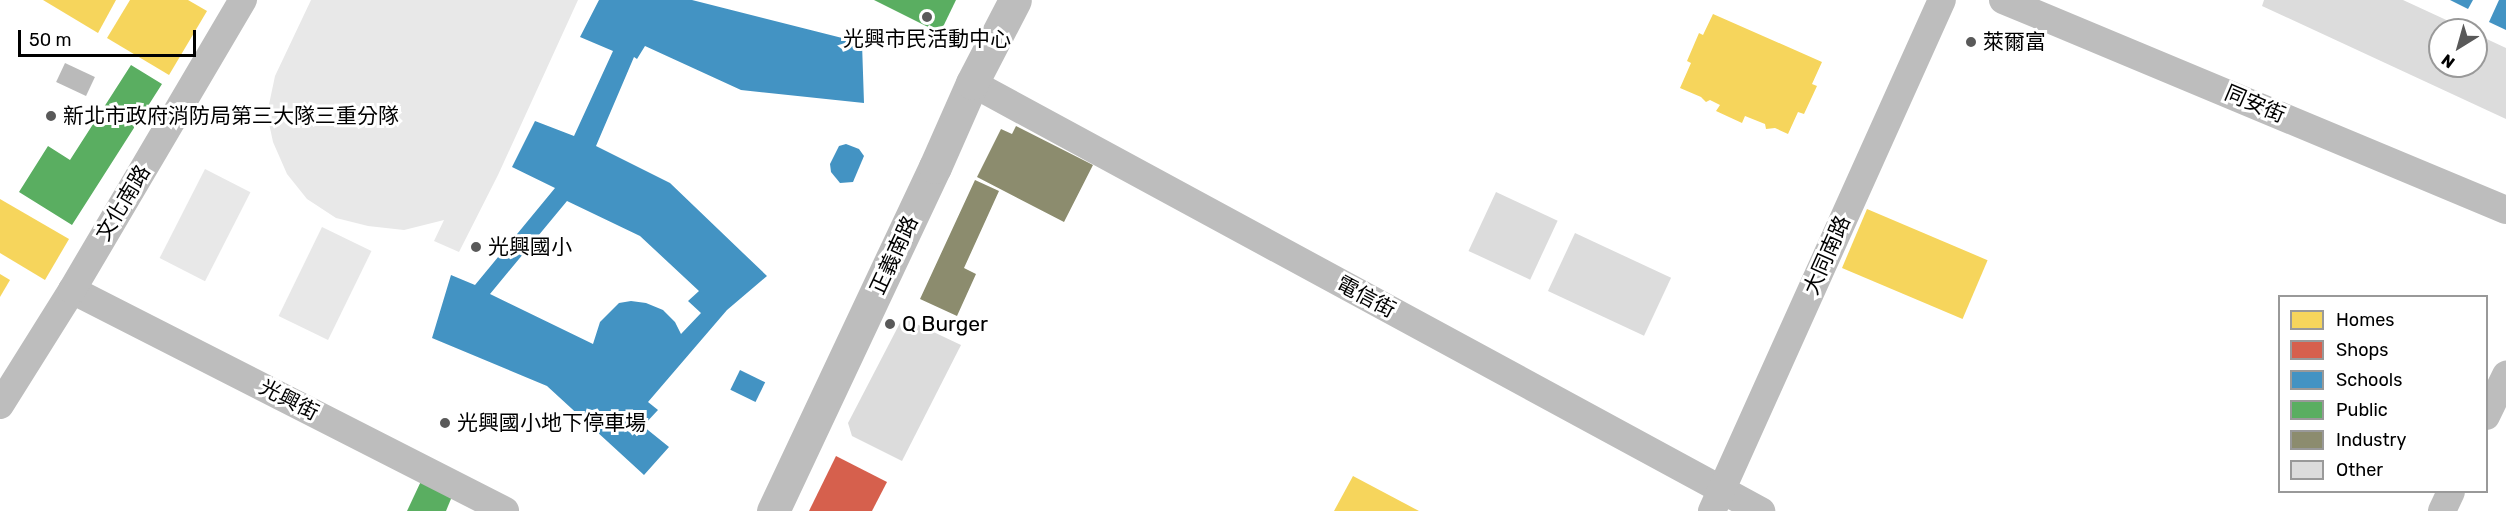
<!DOCTYPE html>
<meta charset="utf-8">
<style>
body{margin:0}
#map{position:relative;width:2506px;height:511px;overflow:hidden;background:#fff;font-family:Rubik,"Noto Sans TC",sans-serif}
div>[style]{position:absolute}
.green>*{inset:0;background:#e8e8e8;transform-origin:0 0}
.water>*{inset:0;background:#bababa;transform-origin:0 0}
.homes>*{inset:0;background:#f6d55c;transform-origin:0 0}
.shops>*{inset:0;background:#d6604d}
.schools>*{inset:0;background:#4393c3;transform-origin:0 0}
.public>*{inset:0;background:#5aae61}
.industry>*{inset:0;background:#8c8c6e}
.building>*{inset:0;background:#dcdcdc;transform-origin:0 0}
.minor>*{height:28px;margin:-14px;padding:0 14px;transform-origin:14px;border-radius:14px;background:#bdbdbd}
.tertiary>*{height:33px;margin:-16.5px;padding:0 16.5px;transform-origin:16.5px;border-radius:16.5px;background:#bdbdbd}
.dots>*{width:16px;height:16px;translate:-50% -50%;box-sizing:border-box;border:3px solid #fff;border-radius:50%}
span{translate:-50% -50%;white-space:nowrap;text-align:center;line-height:1.15;-webkit-text-stroke:6px #fff;paint-order:stroke}
.poi-label{font-size:21px;color:#000}
.left{translate:0 -50%;text-align:left}
.street-label{font-size:21px;color:#000}
.legend{position:absolute;left:2278px;top:295px;width:210px;height:198px;box-sizing:border-box;background:#fff;border:2px solid #999;margin:0;padding:8px 10px;list-style:none;font-size:18px;color:#000}
.legend li{display:flex;align-items:center;gap:12px;height:30px}
.legend b{width:30px;border:2px solid #999}
.north{position:absolute;left:2428px;top:18px;width:60px;height:60px;box-sizing:border-box;background:#fff;border:2px solid #999;border-radius:50%;rotate:217deg;font-size:16px;font-weight:700;line-height:24px;text-align:center;color:#000}
.north::after{content:'';display:block;margin:auto;width:21px;height:27px;background:#595959;clip-path:polygon(50% 0,100% 100%,50% 72%,0 100%)}
.scale{position:absolute;left:18px;top:30px;width:178px;height:27px;box-sizing:border-box;border:3px solid #000;border-top:0;padding-left:8px;font-size:18px;line-height:21px;white-space:nowrap;color:#000;-webkit-text-stroke:4px #fff;paint-order:stroke}
</style>
<div id="map">
<div class="green">
<i style="clip-path:polygon(311px 0,578px 0,498px 175px,459px 252px,434px 241px,444px 220px,404px 230px,368px 226px,336px 218px,307px 199px,287px 174px,273px 142px,267px 114px,275px 76px)"></i>
<i style="left:205px;top:169px;width:51px;height:100px;rotate:27deg"></i>
<i style="left:322px;top:227px;width:55px;height:99px;rotate:26deg"></i>
</div>
<div class="water">
<i style="left:65px;top:63px;width:33px;height:21px;rotate:25deg"></i>
</div>
<div class="homes">
<i style="clip-path:polygon(43px 0,116px 0,98px 33px)"></i>
<i style="clip-path:polygon(130px 0,188px 0,207px 11px,169px 75px,107px 38px)"></i>
<i style="clip-path:polygon(1713px 14px,1822px 62px,1812px 84px,1817px 86px,1804px 114px,1798px 112px,1788px 134px,1775px 128px,1766px 129px,1765px 124px,1745px 116px,1742px 123px,1716px 111px,1720px 105px,1710px 100px,1706px 102px,1701px 97px,1680px 88px,1691px 63px,1687px 61px,1699px 33px,1703px 35px)"></i>
<i style="clip-path:polygon(0 199px,69px 239px,45px 280px,0 253px)"></i>
<i style="left:1867px;top:209px;width:131px;height:64px;rotate:23deg"></i>
<i style="clip-path:polygon(0 274px,10px 280px,0 297px)"></i>
<i style="clip-path:polygon(1353px 476px,1419px 511px,1334px 511px)"></i>
</div>
<div class="shops">
<i style="clip-path:polygon(836px 456px,887px 482px,872px 511px,809px 511px)"></i>
</div>
<div class="schools">
<i style="clip-path:polygon(evenodd,599px 0,692px 0,862px 43px,864px 103px,741px 90px,645px 46px,637px 59px,634px 57px,596px 146px,670px 183px,767px 276px,727px 310px,648px 402px,658px 410px,643px 426px,669px 447px,644px 475px,547px 386px,432px 338px,451px 275px,475px 285px,555px 188px,512px 167px,535px 121px,574px 136px,613px 51px,580px 37px,599px 0,567px 201px,640px 236px,699px 291px,688px 301px,701px 313px,681px 334px,675px 322px,663px 310px,646px 303px,631px 301px,619px 303px,600px 322px,593px 344px,490px 294px,567px 201px)"></i>
<i style="clip-path:polygon(2450px 0,2473px 0,2468px 9px)"></i>
<i style="clip-path:polygon(2499px 0,2506px 0,2506px 30px,2489px 22px)"></i>
<i style="clip-path:polygon(846px 144px,859px 149px,864px 156px,853px 182px,840px 183px,831px 172px,830px 164px,839px 146px)"></i>
<i style="left:740px;top:370px;width:28px;height:22px;rotate:26deg"></i>
</div>
<div class="public">
<i style="clip-path:polygon(874px 0,956px 0,940px 33px)"></i>
<i style="clip-path:polygon(131px 65px,162px 84px,72px 225px,19px 192px,48px 146px,70px 160px)"></i>
<i style="clip-path:polygon(422px 479px,453px 494px,446px 511px,407px 511px)"></i>
</div>
<div class="industry">
<i style="clip-path:polygon(1016px 126px,1093px 165px,1064px 222px,977px 177px,1001px 129px,1012px 134px)"></i>
<i style="clip-path:polygon(975px 180px,999px 191px,964px 268px,976px 274px,957px 316px,920px 299px)"></i>
</div>
<div class="building">
<i style="clip-path:polygon(2264px 0,2403px 0,2468px 30px,2440px 30px,2440px 66px,2476px 66px,2476px 34px,2506px 48px,2506px 119px,2262px 6px)"></i>
<i style="left:1496px;top:192px;width:68px;height:65px;rotate:25deg"></i>
<i style="left:1575px;top:233px;width:106px;height:64px;rotate:25deg"></i>
<i style="clip-path:polygon(906px 319px,961px 345px,902px 461px,852px 436px,848px 423px,901px 321px)"></i>
</div>
<div class="minor">
<i style="left:2003px;top:0;width:545px;rotate:22.66deg"></i>
<i style="left:972px;top:83px;width:898px;rotate:28.48deg"></i>
<i style="left:72px;top:290px;width:486px;rotate:27deg"></i>
<i style="left:0;top:405px;width:136px;rotate:-57.9deg"></i>
<i style="left:72px;top:290px;width:337px;rotate:-59.5deg"></i>
<i style="left:2486px;top:416px;width:46px;rotate:-64deg"></i>
<i style="left:1712px;top:511px;width:560px;rotate:-65.77deg"></i>
<i style="left:2442px;top:511px;width:21px;rotate:-65deg"></i>
</div>
<div class="tertiary">
<i style="left:773px;top:511px;width:380px;rotate:-64.8deg"></i>
<i style="left:935px;top:167px;width:92px;rotate:-66.2deg"></i>
<i style="left:972px;top:83px;width:93px;rotate:-62.6deg"></i>
</div>
<div class="dots">
<i style="left:927px;top:17px;background:#595959"></i>
<i style="left:1971px;top:42px;background:#595959"></i>
<i style="left:51px;top:116px;background:#595959"></i>
<i style="left:476px;top:247px;background:#595959"></i>
<i style="left:890px;top:324px;background:#595959"></i>
<i style="left:445px;top:423px;background:#595959"></i>
</div>
<div class="poi-label">
<span style="left:927px;top:39px">光興市民活動中心</span>
<span class="left" style="left:1983px;top:42px">萊爾富</span>
<span class="left" style="left:63px;top:116px">新北市政府消防局第三大隊三重分隊</span>
<span class="left" style="left:488px;top:247px">光興國小</span>
<span class="left" style="left:902px;top:324px">Q Burger</span>
<span class="left" style="left:457px;top:423px">光興國小地下停車場</span>
</div>
<div class="street-label">
<span style="left:2255px;top:104px;rotate:23deg">同安街</span>
<span style="left:123px;top:203px;rotate:-59deg">文化南路</span>
<span style="left:894px;top:255px;rotate:-65deg">正義南路</span>
<span style="left:1827px;top:255px;rotate:-66deg">大同南路</span>
<span style="left:1366px;top:297px;rotate:28deg">電信街</span>
<span style="left:289px;top:400px;rotate:27deg">光興街</span>
</div>
<ul class="legend">
<li><b style="height:16px;background:#f6d55c"></b>Homes</li>
<li><b style="height:16px;background:#d6604d"></b>Shops</li>
<li><b style="height:16px;background:#4393c3"></b>Schools</li>
<li><b style="height:16px;background:#5aae61"></b>Public</li>
<li><b style="height:16px;background:#8c8c6e"></b>Industry</li>
<li><b style="height:16px;background:#dcdcdc"></b>Other</li>
</ul>
<div class="north">N</div>
<div class="scale">50 m</div>
</div>
